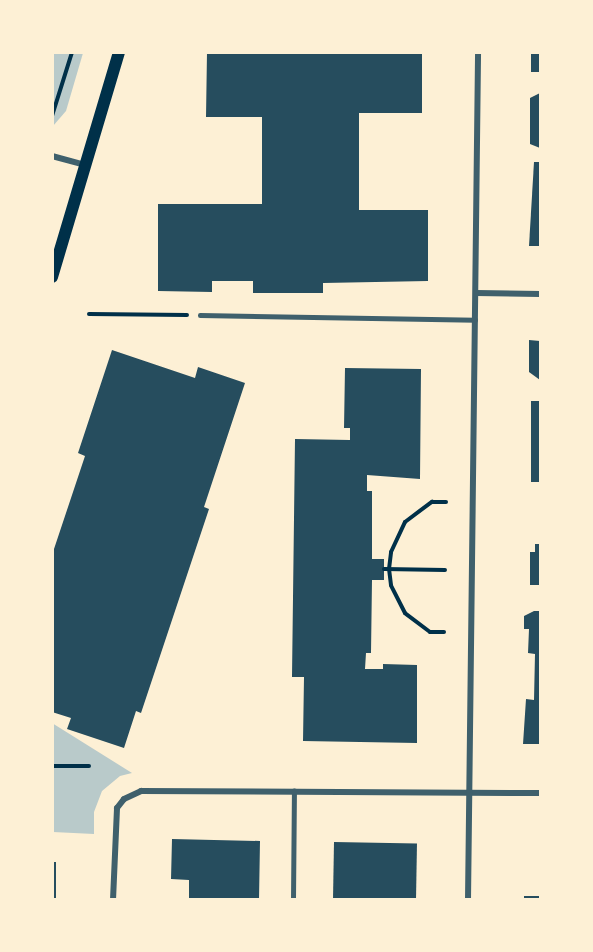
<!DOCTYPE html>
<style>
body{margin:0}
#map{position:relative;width:593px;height:952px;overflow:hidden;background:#fdf0d5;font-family:Manrope,sans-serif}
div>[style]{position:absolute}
.green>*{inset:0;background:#b9caca}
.building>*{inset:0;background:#264d5e;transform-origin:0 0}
.path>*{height:4px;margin:-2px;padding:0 2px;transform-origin:2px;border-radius:2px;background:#003049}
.service>*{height:4.5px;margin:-2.25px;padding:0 2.25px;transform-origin:2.25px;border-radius:2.25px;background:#3f606c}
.minor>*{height:6px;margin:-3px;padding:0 3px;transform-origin:3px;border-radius:3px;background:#3f606c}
.secondary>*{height:12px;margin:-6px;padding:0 6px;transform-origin:6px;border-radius:6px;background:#003049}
span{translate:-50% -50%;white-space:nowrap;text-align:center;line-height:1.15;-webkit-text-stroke:4.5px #fdf0d5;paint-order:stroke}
.frame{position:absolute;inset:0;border:54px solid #fdf0d5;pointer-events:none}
</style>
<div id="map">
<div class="green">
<i style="clip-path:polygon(53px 53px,83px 53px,66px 111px,53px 126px)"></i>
<i style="clip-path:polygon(52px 723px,132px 773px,120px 776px,102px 791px,94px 812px,94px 834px,53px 832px)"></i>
</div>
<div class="building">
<i style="clip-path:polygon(207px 52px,422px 52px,422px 113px,359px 113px,359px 210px,428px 210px,428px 281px,323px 283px,323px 293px,253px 293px,253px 281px,212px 281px,212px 292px,158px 291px,158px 204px,262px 204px,262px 117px,206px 117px)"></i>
<i style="left:531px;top:52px;width:9px;height:20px"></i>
<i style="clip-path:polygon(540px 93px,540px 148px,530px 144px,530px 98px)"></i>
<i style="clip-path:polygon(534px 162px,540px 162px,540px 246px,529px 246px)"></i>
<i style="clip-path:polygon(529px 340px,540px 341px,540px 380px,529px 372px)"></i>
<i style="clip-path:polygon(112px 350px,195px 378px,198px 367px,245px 383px,204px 507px,209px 509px,141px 713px,136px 711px,124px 748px,67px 729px,71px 718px,52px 712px,52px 555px,85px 456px,78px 453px)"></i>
<i style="clip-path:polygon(345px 368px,421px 369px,420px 479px,367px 475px,367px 491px,372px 491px,372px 559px,384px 559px,384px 580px,372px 580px,371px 653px,366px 653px,365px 669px,383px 669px,383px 664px,417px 665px,417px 743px,303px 741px,304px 677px,292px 677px,295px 439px,350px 440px,350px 428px,344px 428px)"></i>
<i style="left:531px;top:401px;width:9px;height:81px"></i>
<i style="clip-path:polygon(535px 544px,540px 544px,540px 585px,530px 585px,530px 552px,535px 552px)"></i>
<i style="clip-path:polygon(534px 611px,540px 611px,540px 744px,523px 744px,526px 699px,534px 700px,535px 654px,528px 653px,529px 629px,524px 629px,524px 616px)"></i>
<i style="clip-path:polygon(172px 839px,260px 841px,259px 900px,189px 900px,189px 880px,171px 879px)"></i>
<i style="left:334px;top:842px;width:83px;height:58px;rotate:1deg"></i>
<i style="left:52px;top:862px;width:4px;height:38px"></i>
<i style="left:524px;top:896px;width:16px;height:4px"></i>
</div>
<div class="path">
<i style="left:52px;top:116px;width:67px;rotate:-72.6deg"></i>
<i style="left:89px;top:314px;width:98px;rotate:0.6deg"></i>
<i style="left:384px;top:569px;width:61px;rotate:0.9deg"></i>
<i style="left:444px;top:632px;width:14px;rotate:180deg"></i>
<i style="left:430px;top:632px;width:31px;rotate:-143deg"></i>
<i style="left:405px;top:613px;width:31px;rotate:-117deg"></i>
<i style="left:391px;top:585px;width:16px;rotate:-97deg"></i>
<i style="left:389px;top:569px;width:17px;rotate:-83deg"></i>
<i style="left:391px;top:552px;width:33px;rotate:-65deg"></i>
<i style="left:405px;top:522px;width:34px;rotate:-37deg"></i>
<i style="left:432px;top:502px;width:14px"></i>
<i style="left:52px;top:766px;width:37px"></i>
</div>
<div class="service">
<i style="left:200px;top:315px;width:275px;rotate:1deg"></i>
<i style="left:293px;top:900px;width:109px;rotate:-89.5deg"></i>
</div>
<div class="minor">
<i style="left:52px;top:156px;width:34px;rotate:15deg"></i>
<i style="left:476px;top:293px;width:64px;rotate:0.9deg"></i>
<i style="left:113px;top:900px;width:92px;rotate:-87.5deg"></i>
<i style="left:117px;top:808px;width:11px;rotate:-52deg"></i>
<i style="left:124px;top:799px;width:19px;rotate:-25deg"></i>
<i style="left:141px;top:791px;width:399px;rotate:0.3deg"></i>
<i style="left:468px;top:900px;width:848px;rotate:-89.32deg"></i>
</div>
<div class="secondary">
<i style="left:52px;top:277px;width:235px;rotate:-73.4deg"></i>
</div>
<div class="frame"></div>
</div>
